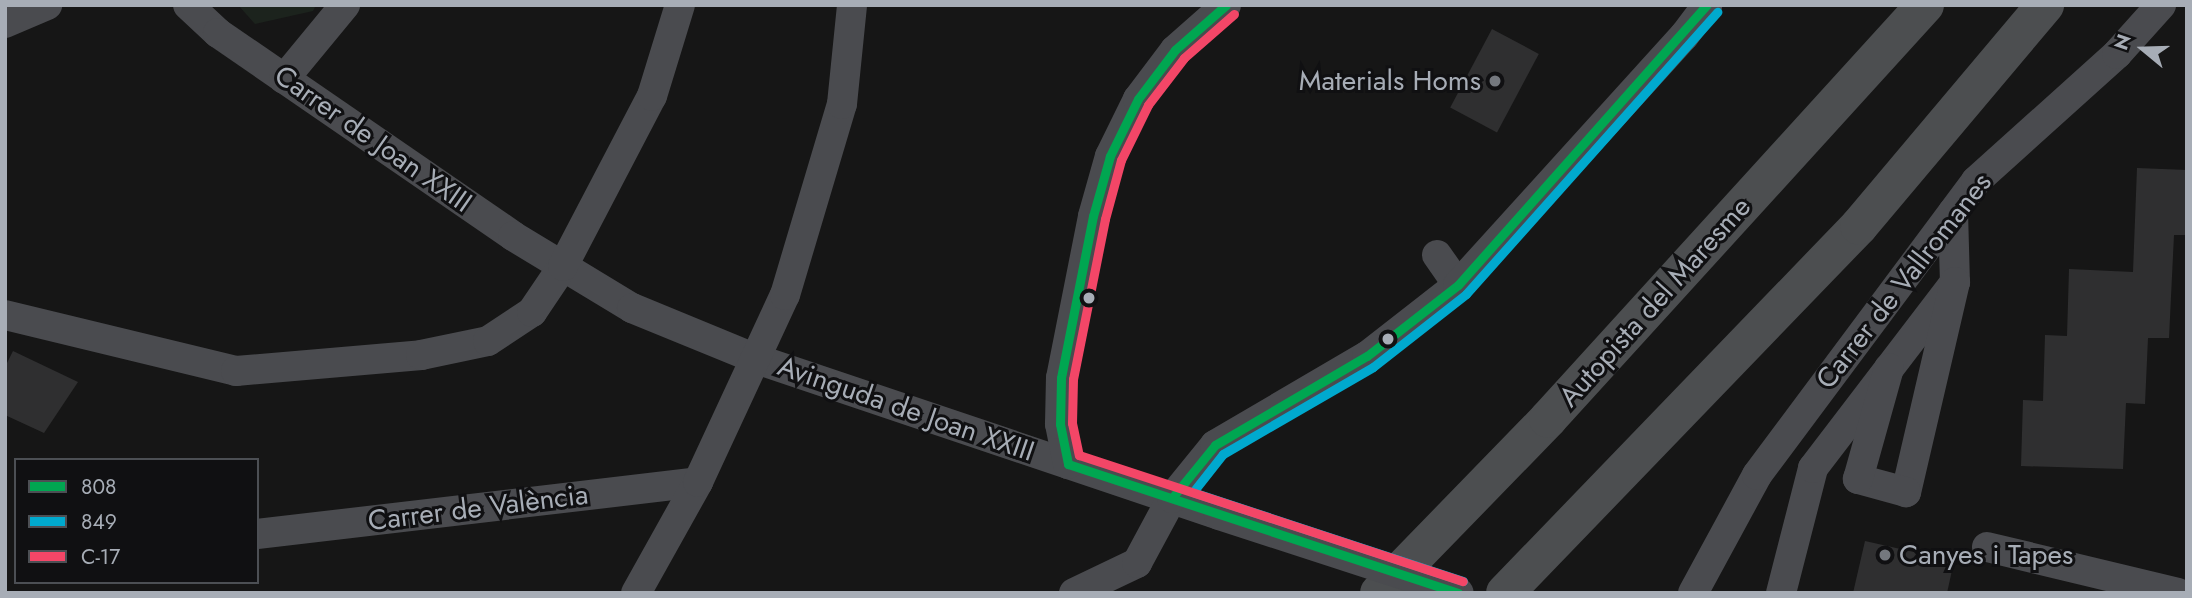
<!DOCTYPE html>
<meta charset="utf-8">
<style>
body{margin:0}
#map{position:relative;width:2192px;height:598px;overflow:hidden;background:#161616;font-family:Jost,sans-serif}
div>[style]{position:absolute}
.green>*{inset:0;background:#1c231d}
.building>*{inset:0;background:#2f2f30;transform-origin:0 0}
.minor>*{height:30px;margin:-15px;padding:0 15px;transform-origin:15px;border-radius:15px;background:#4a4b4f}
.highway>*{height:38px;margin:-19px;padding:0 19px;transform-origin:19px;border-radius:19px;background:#4c4e50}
.minor-bridge>*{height:30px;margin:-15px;padding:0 15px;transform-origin:15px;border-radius:15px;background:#4a4b4f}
.bus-1>*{height:9px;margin:-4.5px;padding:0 4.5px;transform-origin:4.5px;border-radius:4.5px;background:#00a651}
.bus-2>*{height:9px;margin:-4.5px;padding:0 4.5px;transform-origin:4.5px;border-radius:4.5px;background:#00a9ce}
.bus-3>*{height:9px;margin:-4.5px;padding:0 4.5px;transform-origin:4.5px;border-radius:4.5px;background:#f34667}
.dots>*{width:19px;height:19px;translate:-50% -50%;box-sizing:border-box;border:4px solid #101012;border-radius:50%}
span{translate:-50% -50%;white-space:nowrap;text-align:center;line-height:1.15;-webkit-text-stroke:6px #101012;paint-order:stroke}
.poi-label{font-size:28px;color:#a7adb6}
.right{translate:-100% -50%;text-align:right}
.left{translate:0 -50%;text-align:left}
.street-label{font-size:28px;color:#a7adb6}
.frame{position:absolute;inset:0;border:7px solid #a7adb6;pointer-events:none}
.legend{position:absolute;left:14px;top:458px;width:245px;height:126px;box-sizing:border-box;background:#101012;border:2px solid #4c4f54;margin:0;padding:9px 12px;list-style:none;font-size:21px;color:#a7adb6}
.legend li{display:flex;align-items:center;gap:14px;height:35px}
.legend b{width:35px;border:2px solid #4c4f54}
.north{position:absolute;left:2108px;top:14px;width:70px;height:70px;-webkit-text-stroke:5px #101012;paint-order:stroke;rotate:289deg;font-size:19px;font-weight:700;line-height:28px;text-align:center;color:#a7adb6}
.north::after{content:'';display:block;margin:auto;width:24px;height:32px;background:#a7adb6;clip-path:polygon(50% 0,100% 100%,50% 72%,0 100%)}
</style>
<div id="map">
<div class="green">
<i style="clip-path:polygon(238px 5px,316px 5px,313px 11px,255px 24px)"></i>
</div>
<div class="building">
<i style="left:1492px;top:29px;width:53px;height:89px;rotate:28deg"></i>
<i style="clip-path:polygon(2137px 168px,2187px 170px,2187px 235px,2174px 235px,2169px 338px,2148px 338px,2145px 404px,2126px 403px,2123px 469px,2021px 466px,2023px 400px,2043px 401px,2045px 335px,2067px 336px,2069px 269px,2133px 272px)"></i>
<i style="clip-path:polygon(13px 351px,78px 382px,44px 433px,5px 415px,5px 367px)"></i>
<i style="clip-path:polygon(1865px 541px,1954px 561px,1947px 593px,1853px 593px)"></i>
</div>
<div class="minor">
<i style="left:188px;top:5px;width:41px;rotate:43deg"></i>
<i style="left:218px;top:33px;width:358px;rotate:34.5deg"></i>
<i style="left:513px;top:236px;width:139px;rotate:31.2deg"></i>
<i style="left:632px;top:308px;width:137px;rotate:22.3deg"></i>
<i style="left:759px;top:360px;width:485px;rotate:18.6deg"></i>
<i style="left:5px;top:23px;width:46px;rotate:-23.2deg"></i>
<i style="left:284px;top:79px;width:96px;rotate:-50.5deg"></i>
<i style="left:1953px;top:212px;width:70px;rotate:88.4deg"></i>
<i style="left:1437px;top:255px;width:37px;rotate:55deg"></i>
<i style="left:5px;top:315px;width:238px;rotate:13.6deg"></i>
<i style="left:236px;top:371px;width:186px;rotate:-4.9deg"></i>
<i style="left:421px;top:355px;width:68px;rotate:-11.8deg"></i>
<i style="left:488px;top:341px;width:53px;rotate:-33.4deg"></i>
<i style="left:532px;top:312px;width:55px;rotate:-56deg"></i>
<i style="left:563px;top:266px;width:192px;rotate:-62.4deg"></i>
<i style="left:652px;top:96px;width:95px;rotate:-72.9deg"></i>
<i style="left:1068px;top:464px;width:41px;rotate:-101.3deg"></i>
<i style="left:1060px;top:424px;width:46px;rotate:-88.8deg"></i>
<i style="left:1061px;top:378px;width:165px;rotate:-78.8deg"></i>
<i style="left:1093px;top:216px;width:62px;rotate:-74.2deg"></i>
<i style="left:1110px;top:156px;width:64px;rotate:-63.8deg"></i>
<i style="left:1138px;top:99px;width:61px;rotate:-52.9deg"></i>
<i style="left:1175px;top:50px;width:68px;rotate:-41.4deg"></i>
<i style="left:257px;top:534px;width:444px;rotate:-6.7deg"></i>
<i style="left:1987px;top:547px;width:196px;rotate:13.5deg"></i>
<i style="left:636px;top:593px;width:127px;rotate:-60.8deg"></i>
<i style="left:698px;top:482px;width:206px;rotate:-65.1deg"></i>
<i style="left:785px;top:295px;width:199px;rotate:-73.4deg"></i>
<i style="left:842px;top:104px;width:100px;rotate:-84.2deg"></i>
<i style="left:1074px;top:593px;width:70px;rotate:-25.5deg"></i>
<i style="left:1137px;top:563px;width:74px;rotate:-61.7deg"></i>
<i style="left:1172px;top:498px;width:68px;rotate:-50.9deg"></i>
<i style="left:1215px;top:445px;width:176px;rotate:-30.4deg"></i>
<i style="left:1367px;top:356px;width:115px;rotate:-38deg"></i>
<i style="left:1458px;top:285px;width:336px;rotate:-47.8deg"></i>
<i style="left:1684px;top:36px;width:39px;rotate:-53deg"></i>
<i style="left:1693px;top:593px;width:134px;rotate:-61.5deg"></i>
<i style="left:1757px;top:475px;width:367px;rotate:-53.3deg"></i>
<i style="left:1976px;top:181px;width:190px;rotate:-42deg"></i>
<i style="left:2117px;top:54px;width:66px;rotate:-48.1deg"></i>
<i style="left:1781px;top:593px;width:129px;rotate:-75.6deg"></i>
<i style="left:1813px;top:468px;width:234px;rotate:-52.6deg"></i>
<i style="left:1955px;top:282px;width:216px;rotate:103.1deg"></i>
<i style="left:1906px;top:492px;width:50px;rotate:-164.8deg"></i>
<i style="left:1858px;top:479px;width:115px;rotate:-74.4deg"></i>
</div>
<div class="highway">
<i style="left:1379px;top:593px;width:243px;rotate:-45.8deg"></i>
<i style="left:1548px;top:419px;width:560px;rotate:-47.68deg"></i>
<i style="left:1505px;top:593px;width:510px;rotate:-46.03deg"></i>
<i style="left:1859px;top:226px;width:289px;rotate:-49.9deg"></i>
</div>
<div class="minor-bridge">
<i style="left:1219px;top:515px;width:252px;rotate:18deg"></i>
</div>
<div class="bus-1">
<i style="left:1226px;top:5px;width:68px;rotate:138.6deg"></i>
<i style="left:1175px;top:50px;width:61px;rotate:127.1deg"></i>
<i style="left:1138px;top:99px;width:64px;rotate:116.2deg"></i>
<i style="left:1110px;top:156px;width:62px;rotate:105.8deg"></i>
<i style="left:1093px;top:216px;width:165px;rotate:101.2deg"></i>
<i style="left:1061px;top:378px;width:46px;rotate:91.2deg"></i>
<i style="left:1060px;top:424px;width:41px;rotate:78.7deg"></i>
<i style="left:1068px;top:464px;width:411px;rotate:18.3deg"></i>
<i style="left:1172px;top:498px;width:68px;rotate:-50.9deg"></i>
<i style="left:1215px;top:445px;width:176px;rotate:-30.4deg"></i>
<i style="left:1367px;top:356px;width:115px;rotate:-38deg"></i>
<i style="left:1458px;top:285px;width:375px;rotate:-48.4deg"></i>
</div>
<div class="bus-2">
<i style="left:1463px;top:581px;width:284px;rotate:-161.8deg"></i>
<i style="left:1193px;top:492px;width:48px;rotate:-51.7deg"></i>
<i style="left:1223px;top:454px;width:173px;rotate:-30.1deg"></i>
<i style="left:1373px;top:367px;width:118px;rotate:-38.1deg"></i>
<i style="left:1466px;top:294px;width:378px;rotate:-48.3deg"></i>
</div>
<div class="bus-3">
<i style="left:1234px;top:14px;width:67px;rotate:138.7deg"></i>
<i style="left:1184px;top:58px;width:59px;rotate:127.5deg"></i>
<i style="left:1148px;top:105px;width:61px;rotate:116.1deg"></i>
<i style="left:1121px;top:160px;width:61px;rotate:105.2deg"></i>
<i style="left:1105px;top:219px;width:163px;rotate:101.3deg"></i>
<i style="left:1073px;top:379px;width:44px;rotate:91.3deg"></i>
<i style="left:1072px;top:423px;width:33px;rotate:78deg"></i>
<i style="left:1079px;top:455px;width:404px;rotate:18.2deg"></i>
</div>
<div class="dots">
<i style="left:1495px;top:81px;background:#74787e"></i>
<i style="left:1089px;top:298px;background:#a7adb6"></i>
<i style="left:1388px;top:339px;background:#a7adb6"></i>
<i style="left:1885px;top:555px;background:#74787e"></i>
</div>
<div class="poi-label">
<span class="right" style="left:1481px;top:81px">Materials Homs</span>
<span class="left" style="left:1899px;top:555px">Canyes i Tapes</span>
</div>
<div class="street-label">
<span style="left:373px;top:139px;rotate:35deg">Carrer de Joan XXIII</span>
<span style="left:1904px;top:281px;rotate:-52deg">Carrer de Vallromanes</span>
<span style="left:1655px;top:302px;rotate:-48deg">Autopista del Maresme</span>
<span style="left:906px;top:409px;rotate:19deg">Avinguda de Joan XXIII</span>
<span style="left:478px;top:508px;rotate:-7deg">Carrer de València</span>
</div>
<div class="frame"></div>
<ul class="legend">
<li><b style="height:9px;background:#00a651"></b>808</li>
<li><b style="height:9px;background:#00a9ce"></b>849</li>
<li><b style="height:9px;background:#f34667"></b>C-17</li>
</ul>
<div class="north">N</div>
</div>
